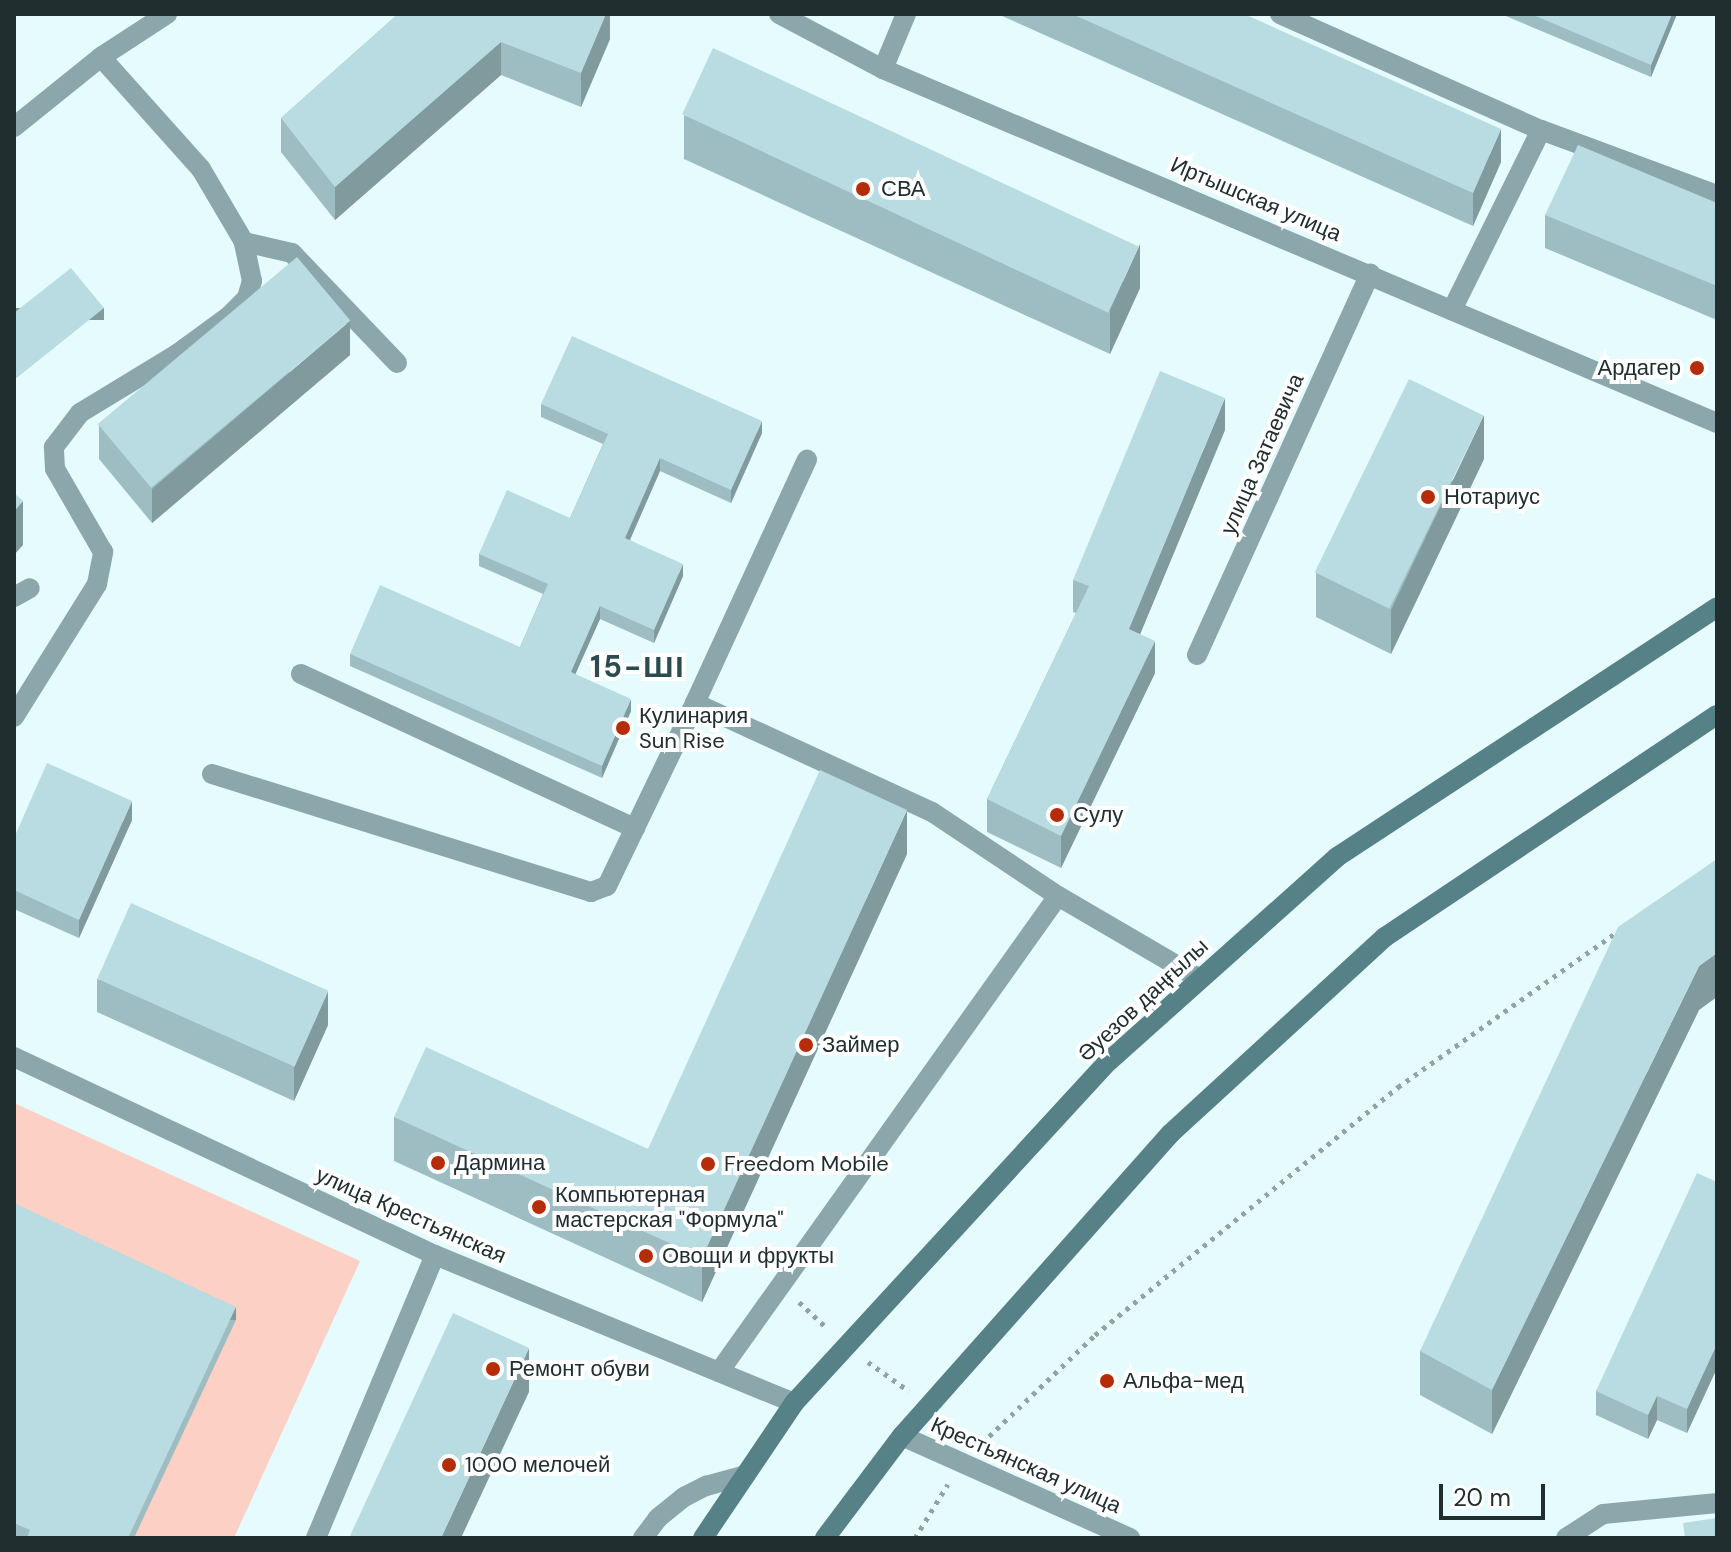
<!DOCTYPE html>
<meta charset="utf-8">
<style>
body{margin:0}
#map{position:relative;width:1731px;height:1552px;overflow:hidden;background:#e5fbfd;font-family:"DM Sans",sans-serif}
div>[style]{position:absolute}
.green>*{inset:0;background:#fdd0c5}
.path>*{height:5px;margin-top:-2.5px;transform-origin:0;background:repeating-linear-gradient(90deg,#91a3a5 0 4px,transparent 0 10px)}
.service>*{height:20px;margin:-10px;padding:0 10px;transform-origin:10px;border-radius:10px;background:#8ba7ab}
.minor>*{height:20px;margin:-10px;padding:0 10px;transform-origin:10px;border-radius:10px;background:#8ba7ab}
.tertiary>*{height:20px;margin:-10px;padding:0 10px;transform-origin:10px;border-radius:10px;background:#8ba7ab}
.secondary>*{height:20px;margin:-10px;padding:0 10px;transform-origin:10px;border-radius:10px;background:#568187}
.wall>*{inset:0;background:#9ebdc2}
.shaded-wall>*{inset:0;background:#819a9e;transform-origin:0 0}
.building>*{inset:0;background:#b8dce1;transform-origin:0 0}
.dots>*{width:22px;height:22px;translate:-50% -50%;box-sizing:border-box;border:4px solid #fff;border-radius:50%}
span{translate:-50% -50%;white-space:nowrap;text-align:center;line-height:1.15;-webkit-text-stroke:8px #fff;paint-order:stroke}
.poi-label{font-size:22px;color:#202e30}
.left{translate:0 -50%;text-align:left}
.right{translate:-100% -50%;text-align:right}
.street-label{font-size:22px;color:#202e30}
.district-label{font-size:30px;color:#2b4b4f;font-weight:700;letter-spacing:2px}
.frame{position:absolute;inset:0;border:16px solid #202e30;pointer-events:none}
.scale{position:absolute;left:1439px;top:1484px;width:106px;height:36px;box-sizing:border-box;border:4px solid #202e30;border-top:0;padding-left:10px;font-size:24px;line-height:28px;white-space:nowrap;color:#202e30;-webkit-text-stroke:6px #fff;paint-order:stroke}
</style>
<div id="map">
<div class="green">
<i style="clip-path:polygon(14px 1103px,360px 1261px,234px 1538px,14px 1538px)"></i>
</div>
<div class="path">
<i style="left:799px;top:1302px;width:38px;rotate:43deg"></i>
<i style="left:868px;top:1362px;width:50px;rotate:35.3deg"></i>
<i style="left:982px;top:1443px;width:156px;rotate:-43.7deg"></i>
<i style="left:1095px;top:1335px;width:392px;rotate:-39.3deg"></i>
<i style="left:1398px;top:1087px;width:270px;rotate:-35.3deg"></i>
<i style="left:915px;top:1538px;width:63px;rotate:-58.6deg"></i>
</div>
<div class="service">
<i style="left:883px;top:69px;width:60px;rotate:-67.3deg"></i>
<i style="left:244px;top:242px;width:49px;rotate:12.9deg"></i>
<i style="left:292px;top:253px;width:152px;rotate:46.3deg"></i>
<i style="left:14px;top:597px;width:18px;rotate:-29deg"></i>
<i style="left:301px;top:674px;width:368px;rotate:24.8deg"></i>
<i style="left:695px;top:703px;width:268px;rotate:-65.3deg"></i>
<i style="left:212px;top:774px;width:397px;rotate:17.3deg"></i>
<i style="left:591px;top:892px;width:17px;rotate:-21deg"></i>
<i style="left:607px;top:886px;width:203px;rotate:-64.3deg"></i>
<i style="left:695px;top:703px;width:261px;rotate:24.7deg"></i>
<i style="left:932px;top:812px;width:151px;rotate:33.7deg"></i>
<i style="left:1058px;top:896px;width:164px;rotate:30.3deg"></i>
<i style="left:719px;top:1372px;width:584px;rotate:-54.54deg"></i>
<i style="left:902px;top:1436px;width:250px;rotate:24.1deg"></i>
<i style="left:316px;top:1538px;width:307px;rotate:-67.2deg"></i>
<i style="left:643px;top:1538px;width:25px;rotate:-53deg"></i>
<i style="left:658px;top:1518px;width:33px;rotate:-39deg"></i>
<i style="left:684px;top:1497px;width:25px;rotate:-27deg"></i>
<i style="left:706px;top:1486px;width:41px;rotate:-15.4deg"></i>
<i style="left:1566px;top:1538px;width:44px;rotate:-33deg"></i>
<i style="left:1603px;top:1514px;width:115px;rotate:-5.5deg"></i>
</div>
<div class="minor">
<i style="left:779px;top:14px;width:118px;rotate:27.9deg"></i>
<i style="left:883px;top:69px;width:906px;rotate:23deg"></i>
<i style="left:1280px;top:14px;width:286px;rotate:24deg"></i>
<i style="left:1541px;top:130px;width:201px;rotate:116.3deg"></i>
<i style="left:14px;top:127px;width:112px;rotate:-38.8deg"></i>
<i style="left:101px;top:57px;width:79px;rotate:-33.1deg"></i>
<i style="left:1541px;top:130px;width:188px;rotate:20.3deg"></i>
<i style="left:1197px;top:655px;width:419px;rotate:-65.6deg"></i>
<i style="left:14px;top:717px;width:157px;rotate:-58deg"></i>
<i style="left:97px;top:584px;width:33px;rotate:-79deg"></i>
<i style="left:103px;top:552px;width:96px;rotate:-120deg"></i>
<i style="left:55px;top:469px;width:22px;rotate:-93deg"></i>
<i style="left:54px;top:447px;width:43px;rotate:-52.6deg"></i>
<i style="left:80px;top:413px;width:114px;rotate:-31.3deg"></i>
<i style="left:177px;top:354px;width:64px;rotate:-36.2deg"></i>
<i style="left:229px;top:316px;width:25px;rotate:-45deg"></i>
<i style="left:247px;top:298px;width:18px;rotate:-74deg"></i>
<i style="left:252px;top:281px;width:40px;rotate:-102deg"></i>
<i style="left:244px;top:242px;width:85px;rotate:-120.5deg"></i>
<i style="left:201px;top:169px;width:150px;rotate:-131.8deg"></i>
</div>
<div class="tertiary">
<i style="left:14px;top:1057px;width:465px;rotate:25.2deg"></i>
<i style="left:435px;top:1255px;width:388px;rotate:22.4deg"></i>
</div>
<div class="secondary">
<i style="left:703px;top:1538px;width:163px;rotate:-56deg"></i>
<i style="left:794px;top:1403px;width:465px;rotate:-47.4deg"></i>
<i style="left:1109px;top:1061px;width:306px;rotate:-41.8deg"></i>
<i style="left:1337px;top:857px;width:455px;rotate:-33.3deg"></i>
<i style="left:825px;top:1538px;width:128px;rotate:-53deg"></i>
<i style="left:902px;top:1436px;width:404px;rotate:-48.4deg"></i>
<i style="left:1170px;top:1134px;width:292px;rotate:-42.5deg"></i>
<i style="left:1385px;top:937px;width:399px;rotate:-33.8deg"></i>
</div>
<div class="wall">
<i style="clip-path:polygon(398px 14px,610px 14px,610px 39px,581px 107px,501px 75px,335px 220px,281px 152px,281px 118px)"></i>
<i style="clip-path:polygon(1000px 14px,1244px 14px,1501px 162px,1473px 226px,1000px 15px)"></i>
<i style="clip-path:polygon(1501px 14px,1677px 14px,1651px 77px)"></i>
<i style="clip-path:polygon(684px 115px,1140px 288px,1110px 354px,684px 159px)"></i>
<i style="clip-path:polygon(1717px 203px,1717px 320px,1545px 248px,1545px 215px)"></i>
<i style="clip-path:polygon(350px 355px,152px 523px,99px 459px,99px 425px)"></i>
<i style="clip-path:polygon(541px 404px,762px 433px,731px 503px,660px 471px,630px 540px,683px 576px,654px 643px,600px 619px,575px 674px,631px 711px,602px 778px,350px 666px,350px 654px,520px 647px,543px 594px,479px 566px,479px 554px,570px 518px,603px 444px,541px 417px)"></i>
<i style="clip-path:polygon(1225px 430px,1140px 634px,1155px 673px,1061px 868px,987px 832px,987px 799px,1076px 613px,1073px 612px,1073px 580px)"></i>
<i style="clip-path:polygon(1484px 459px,1391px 654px,1316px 617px,1316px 573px)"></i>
<i style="clip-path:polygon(132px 820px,79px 938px,14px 909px,14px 838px)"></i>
<i style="clip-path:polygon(907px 854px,702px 1302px,394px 1161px,394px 1117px,648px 1149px)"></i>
<i style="clip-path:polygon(97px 979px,328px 1025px,294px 1101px,97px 1012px)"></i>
<i style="clip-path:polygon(1699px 1010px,1492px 1434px,1420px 1395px,1420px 1351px)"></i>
<i style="clip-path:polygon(1717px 1182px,1717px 1368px,1687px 1433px,1657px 1420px,1648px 1439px,1596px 1415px,1596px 1391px)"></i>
<i style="clip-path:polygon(14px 1203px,236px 1320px,134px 1538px,20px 1538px,14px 1535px)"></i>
</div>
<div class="shaded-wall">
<i style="clip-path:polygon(606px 14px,610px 14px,610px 39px,581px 107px,581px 73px)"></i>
<i style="clip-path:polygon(1672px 14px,1677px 14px,1651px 77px,1651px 65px)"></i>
<i style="clip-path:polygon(501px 42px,501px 75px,335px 220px,335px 187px)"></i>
<i style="clip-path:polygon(1501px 129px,1501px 162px,1473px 226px,1473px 193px)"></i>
<i style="clip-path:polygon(1140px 244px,1140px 288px,1110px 354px,1110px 310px)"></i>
<i style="left:104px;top:308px;width:12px;height:115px;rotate:90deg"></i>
<i style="clip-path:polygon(350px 321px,350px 355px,152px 523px,152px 489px)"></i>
<i style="clip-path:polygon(1225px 398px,1225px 430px,1129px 661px,1129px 629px)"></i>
<i style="clip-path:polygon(1484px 415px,1484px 459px,1391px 654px,1391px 610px)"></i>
<i style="clip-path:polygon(762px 421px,762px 433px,731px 503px,731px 490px)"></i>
<i style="clip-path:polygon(660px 458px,660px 471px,625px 551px,625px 538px)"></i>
<i style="clip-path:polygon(23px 501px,23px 545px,14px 555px,14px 511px)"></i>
<i style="clip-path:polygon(683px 564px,683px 576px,654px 643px,654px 630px)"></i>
<i style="clip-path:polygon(600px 606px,600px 619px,571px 684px,571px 672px)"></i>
<i style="clip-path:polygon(1155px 641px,1155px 673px,1061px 868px,1061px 836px)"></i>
<i style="clip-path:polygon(631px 699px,631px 711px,602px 778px,602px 766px)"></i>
<i style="clip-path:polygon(132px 801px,132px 820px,79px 938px,79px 920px)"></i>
<i style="clip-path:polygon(907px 810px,907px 854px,702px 1302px,702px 1258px)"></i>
<i style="clip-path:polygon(1717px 953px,1717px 997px,1699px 1010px,1492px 1434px,1492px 1390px,1699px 966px)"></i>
<i style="clip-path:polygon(328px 991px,328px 1025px,294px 1101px,294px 1067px)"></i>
<i style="left:236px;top:1307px;width:13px;height:255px;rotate:90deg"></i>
<i style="clip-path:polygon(1717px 1344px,1717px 1368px,1687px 1433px,1687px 1409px)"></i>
<i style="clip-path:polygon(529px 1348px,529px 1392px,461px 1538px,441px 1538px)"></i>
<i style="clip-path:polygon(1657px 1396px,1657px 1420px,1648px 1439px,1648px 1415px)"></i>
</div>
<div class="building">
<i style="clip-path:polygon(398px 14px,606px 14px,581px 73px,501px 42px,335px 187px,281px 118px)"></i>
<i style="clip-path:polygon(1072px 14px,1244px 14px,1501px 129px,1473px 193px)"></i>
<i style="clip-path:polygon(1531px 14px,1672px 14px,1651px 65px)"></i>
<i style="left:713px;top:48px;width:470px;height:73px;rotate:25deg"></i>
<i style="clip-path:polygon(1578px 145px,1717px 203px,1717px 286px,1545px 215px)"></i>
<i style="left:297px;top:257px;width:83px;height:260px;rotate:50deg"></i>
<i style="clip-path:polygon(71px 268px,104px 308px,14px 380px,14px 313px)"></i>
<i style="clip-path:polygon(572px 336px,762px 421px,731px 490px,660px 458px,625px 538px,683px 564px,654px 630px,600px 606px,571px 672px,631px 699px,602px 766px,350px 654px,380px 585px,520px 647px,548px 584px,479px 554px,507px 490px,570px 518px,608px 434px,541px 404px)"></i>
<i style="clip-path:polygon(1160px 371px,1225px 398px,1129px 629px,1155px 641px,1061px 836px,987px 799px,1089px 586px,1073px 580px)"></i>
<i style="left:1409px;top:379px;width:83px;height:215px;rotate:26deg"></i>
<i style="clip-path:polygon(14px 493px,23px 501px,14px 511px)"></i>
<i style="clip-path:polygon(47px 763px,132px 801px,79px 920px,14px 890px,14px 838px)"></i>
<i style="clip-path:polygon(820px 770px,907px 810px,702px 1258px,394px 1117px,426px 1047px,648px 1149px)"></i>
<i style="clip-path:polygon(1717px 859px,1717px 953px,1699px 966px,1492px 1390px,1420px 1351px,1618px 927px)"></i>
<i style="left:131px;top:903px;width:216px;height:83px;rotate:24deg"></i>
<i style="clip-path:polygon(1697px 1173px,1717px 1182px,1717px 1344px,1687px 1409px,1657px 1396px,1648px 1415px,1596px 1391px)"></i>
<i style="clip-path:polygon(14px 1203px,236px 1307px,128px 1538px,27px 1538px,30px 1530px,14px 1523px)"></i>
<i style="clip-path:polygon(453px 1313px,529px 1348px,441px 1538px,349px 1538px)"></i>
<i style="clip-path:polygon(1717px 1518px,1717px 1538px,1685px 1538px,1683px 1523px)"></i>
</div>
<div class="dots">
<i style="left:863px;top:189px;background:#b62b08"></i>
<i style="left:1697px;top:368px;background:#b62b08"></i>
<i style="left:1428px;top:497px;background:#b62b08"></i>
<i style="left:623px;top:728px;background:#b62b08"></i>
<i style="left:1057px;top:815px;background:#b62b08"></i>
<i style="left:806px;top:1045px;background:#b62b08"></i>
<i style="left:438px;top:1163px;background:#b62b08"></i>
<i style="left:708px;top:1164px;background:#b62b08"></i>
<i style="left:539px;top:1207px;background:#b62b08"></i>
<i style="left:646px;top:1256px;background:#b62b08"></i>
<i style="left:493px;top:1369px;background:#b62b08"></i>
<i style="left:1107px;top:1381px;background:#b62b08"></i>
<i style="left:449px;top:1465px;background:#b62b08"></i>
</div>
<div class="poi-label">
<span class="left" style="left:881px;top:189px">СВА</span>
<span class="right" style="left:1681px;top:368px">Ардагер</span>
<span class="left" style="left:1444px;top:497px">Нотариус</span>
<span class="left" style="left:639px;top:728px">Кулинария<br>Sun Rise</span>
<span class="left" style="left:1073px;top:815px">Сулу</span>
<span class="left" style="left:822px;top:1045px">Займер</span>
<span class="left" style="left:454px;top:1163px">Дармина</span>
<span class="left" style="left:724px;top:1164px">Freedom Mobile</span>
<span class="left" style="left:555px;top:1207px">Компьютерная<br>мастерская "Формула"</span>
<span class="left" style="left:662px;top:1256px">Овощи и фрукты</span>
<span class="left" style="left:509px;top:1369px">Ремонт обуви</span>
<span class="left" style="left:1123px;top:1381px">Альфа-мед</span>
<span class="left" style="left:465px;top:1465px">1000 мелочей</span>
</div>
<div class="street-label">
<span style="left:1256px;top:199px;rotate:23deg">Иртышская улица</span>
<span style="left:1262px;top:454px;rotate:-66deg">улица Затаевича</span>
<span style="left:1143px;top:1000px;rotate:-43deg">Әуезов даңғылы</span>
<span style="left:411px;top:1215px;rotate:24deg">улица Крестьянская</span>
<span style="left:1026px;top:1465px;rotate:24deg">Крестьянская улица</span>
</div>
<div class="district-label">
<span style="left:638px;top:667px">15-ШІ</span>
</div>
<div class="frame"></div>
<div class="scale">20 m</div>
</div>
